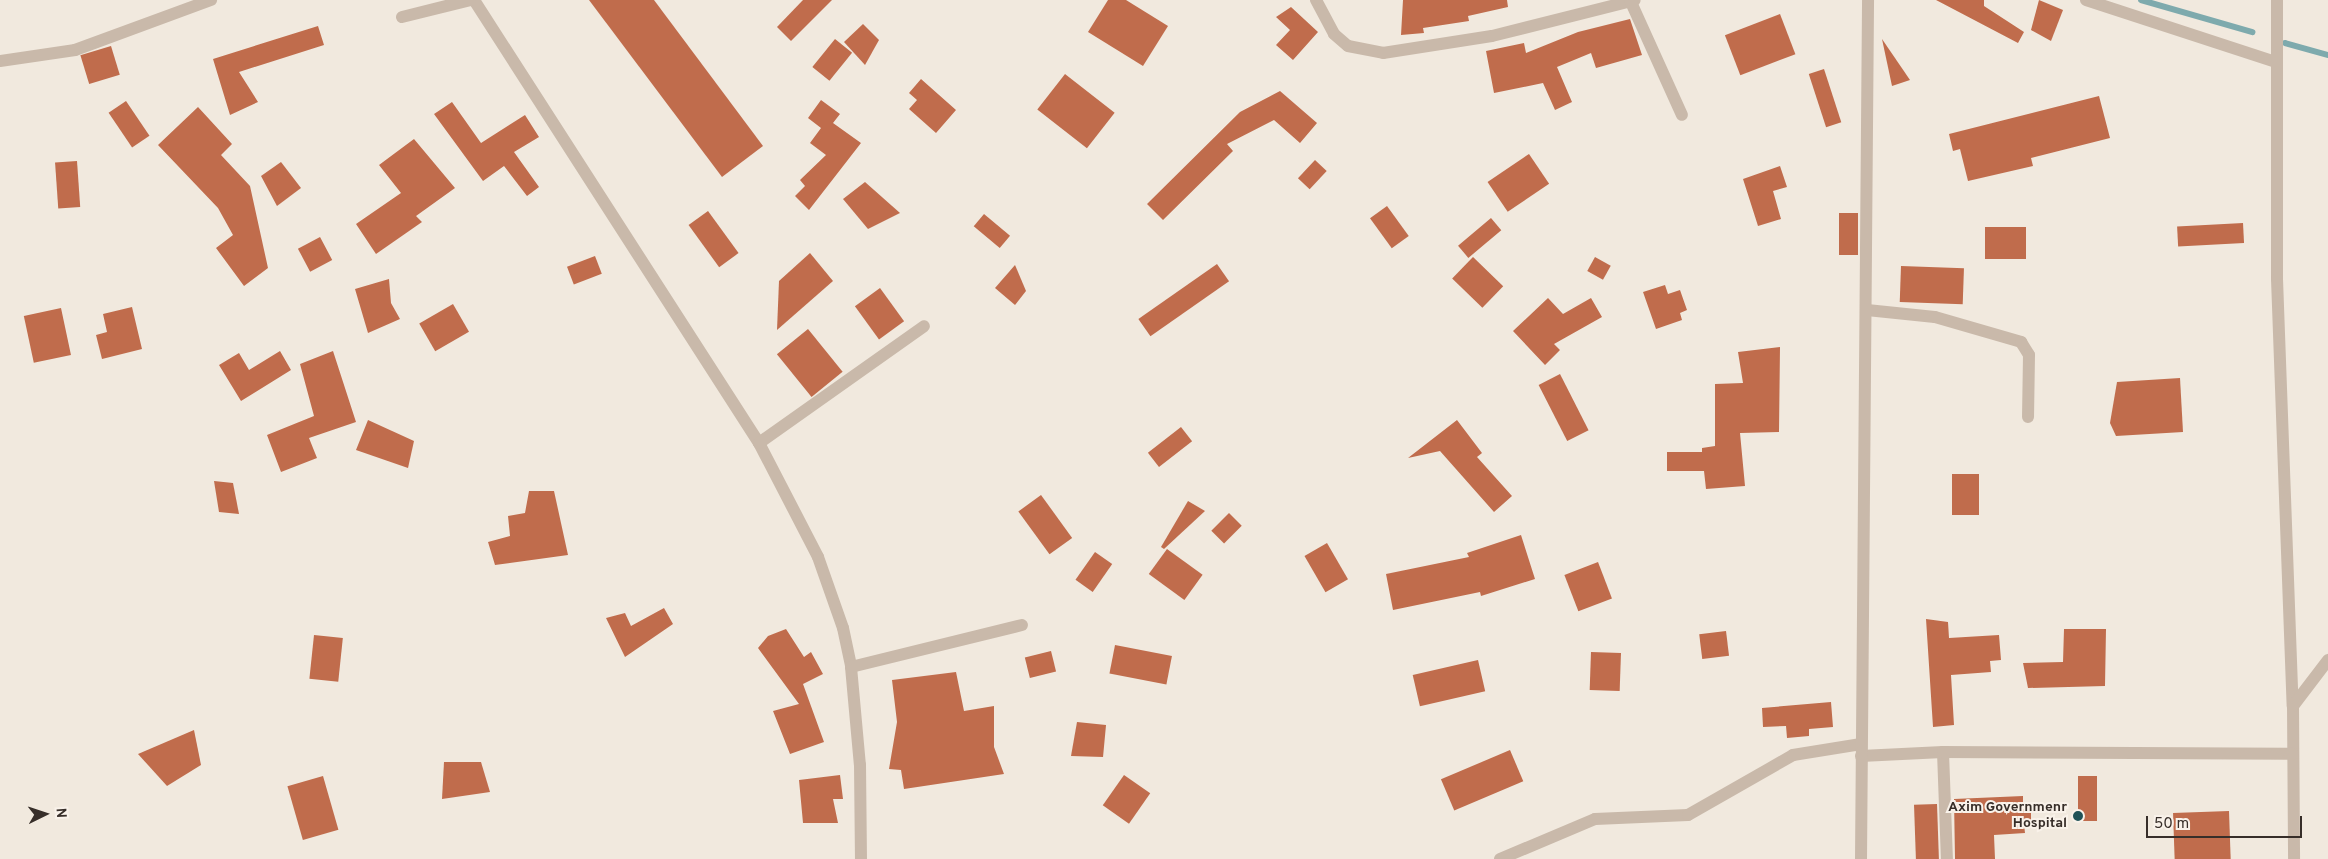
<!DOCTYPE html>
<style>
body{margin:0}
#map{position:relative;width:2328px;height:859px;overflow:hidden;background:#f1e9de;font-family:Overpass,sans-serif}
div>[style]{position:absolute}
.stream>*{height:6px;margin:-3px;padding:0 3px;transform-origin:3px;border-radius:3px;background:#7eaaad}
.building>*{inset:0;background:#c06c4c;transform-origin:0 0}
.street>*{height:12px;margin:-6px;padding:0 6px;transform-origin:6px;border-radius:6px;background:#c9b9aa}
.dots>*{width:14px;height:14px;translate:-50% -50%;box-sizing:border-box;border:2px solid #f9f2ea;border-radius:50%}
span{translate:-50% -50%;white-space:nowrap;text-align:center;line-height:1.15;-webkit-text-stroke:4px #f9f2ea;paint-order:stroke}
.poi-label{font-size:14px;color:#372e29;font-weight:700}
.right{translate:-100% -50%;text-align:right}
.north{position:absolute;left:20px;top:789px;width:50px;height:50px;-webkit-text-stroke:4px #f9f2ea;paint-order:stroke;rotate:86deg;font-size:14px;font-weight:700;line-height:20px;text-align:center;color:#372e29}
.north::after{content:'';display:block;margin:auto;width:18px;height:22px;background:#372e29;clip-path:polygon(50% 0,100% 100%,50% 72%,0 100%)}
.scale{position:absolute;left:2146px;top:816px;width:156px;height:22px;box-sizing:border-box;border:2px solid #372e29;border-top:0;padding-left:6px;font-size:15px;line-height:18px;white-space:nowrap;color:#372e29;-webkit-text-stroke:4px #f9f2ea;paint-order:stroke}
</style>
<div id="map">
<div class="stream">
<i style="left:2141px;top:0;width:116px;rotate:16.1deg"></i>
<i style="left:2285px;top:43px;width:45px;rotate:15.6deg"></i>
</div>
<div class="building">
<i style="clip-path:polygon(589px 0,654px 0,763px 146px,722px 177px)"></i>
<i style="clip-path:polygon(803px 0,832px 0,791px 41px,777px 27px)"></i>
<i style="clip-path:polygon(1108px 0,1126px 0,1168px 26px,1143px 66px,1088px 32px)"></i>
<i style="clip-path:polygon(1403px 0,1507px 0,1508px 7px,1468px 16px,1469px 21px,1423px 28px,1424px 33px,1401px 35px)"></i>
<i style="clip-path:polygon(1936px 0,1984px 0,1984px 6px,2024px 32px,2018px 43px)"></i>
<i style="clip-path:polygon(2039px 0,2063px 10px,2051px 41px,2031px 30px)"></i>
<i style="clip-path:polygon(1291px 7px,1318px 32px,1293px 60px,1276px 45px,1290px 30px,1276px 17px)"></i>
<i style="left:1780px;top:14px;width:43px;height:59px;rotate:69deg"></i>
<i style="clip-path:polygon(1630px 19px,1642px 55px,1596px 68px,1591px 53px,1557px 67px,1572px 102px,1555px 110px,1543px 83px,1494px 93px,1486px 51px,1524px 43px,1526px 53px,1578px 32px)"></i>
<i style="clip-path:polygon(863px 24px,879px 40px,865px 65px,844px 42px)"></i>
<i style="clip-path:polygon(318px 26px,324px 45px,239px 72px,258px 102px,230px 115px,213px 59px)"></i>
<i style="left:835px;top:39px;width:22px;height:36px;rotate:39deg"></i>
<i style="clip-path:polygon(1882px 39px,1910px 80px,1892px 86px)"></i>
<i style="left:111px;top:46px;width:30px;height:32px;rotate:73deg"></i>
<i style="left:1824px;top:69px;width:56px;height:16px;rotate:72deg"></i>
<i style="left:1065px;top:74px;width:63px;height:45px;rotate:38deg"></i>
<i style="clip-path:polygon(921px 79px,956px 110px,936px 133px,909px 109px,917px 100px,909px 93px)"></i>
<i style="clip-path:polygon(1280px 91px,1317px 123px,1300px 143px,1274px 120px,1227px 144px,1233px 151px,1163px 220px,1147px 204px,1240px 112px)"></i>
<i style="clip-path:polygon(2099px 96px,2110px 138px,2031px 158px,2033px 166px,1968px 181px,1960px 149px,1953px 151px,1949px 134px)"></i>
<i style="clip-path:polygon(821px 100px,840px 114px,833px 123px,861px 143px,809px 210px,795px 196px,805px 186px,800px 180px,826px 155px,810px 143px,821px 128px,808px 118px)"></i>
<i style="left:126px;top:101px;width:42px;height:21px;rotate:56deg"></i>
<i style="clip-path:polygon(452px 102px,481px 143px,525px 115px,539px 137px,514px 152px,539px 187px,527px 196px,504px 166px,483px 181px,434px 114px)"></i>
<i style="clip-path:polygon(198px 107px,232px 144px,221px 155px,250px 186px,268px 268px,244px 286px,216px 248px,233px 235px,218px 208px,158px 145px)"></i>
<i style="clip-path:polygon(414px 139px,455px 188px,416px 216px,422px 222px,376px 254px,356px 224px,401px 193px,379px 165px)"></i>
<i style="left:1529px;top:154px;width:36px;height:50px;rotate:56deg"></i>
<i style="left:1315px;top:160px;width:16px;height:25px;rotate:43deg"></i>
<i style="left:77px;top:161px;width:46px;height:22px;rotate:86deg"></i>
<i style="clip-path:polygon(281px 162px,301px 188px,277px 206px,261px 176px)"></i>
<i style="clip-path:polygon(1780px 166px,1787px 187px,1773px 191px,1781px 219px,1758px 226px,1743px 179px)"></i>
<i style="clip-path:polygon(865px 182px,900px 213px,868px 229px,843px 199px)"></i>
<i style="left:1387px;top:206px;width:37px;height:21px;rotate:54deg"></i>
<i style="left:708px;top:211px;width:52px;height:24px;rotate:54deg"></i>
<i style="left:1858px;top:213px;width:42px;height:19px;rotate:90deg"></i>
<i style="left:984px;top:214px;width:34px;height:16px;rotate:40deg"></i>
<i style="left:1491px;top:218px;width:16px;height:43px;rotate:50deg"></i>
<i style="left:2243px;top:223px;width:20px;height:66px;rotate:87deg"></i>
<i style="left:1985px;top:227px;width:41px;height:32px"></i>
<i style="left:320px;top:237px;width:26px;height:25px;rotate:62deg"></i>
<i style="clip-path:polygon(810px 253px,833px 281px,777px 330px,779px 281px)"></i>
<i style="left:595px;top:256px;width:19px;height:30px;rotate:69deg"></i>
<i style="left:1473px;top:257px;width:42px;height:30px;rotate:44deg"></i>
<i style="left:1595px;top:257px;width:18px;height:16px;rotate:29deg"></i>
<i style="left:1217px;top:264px;width:21px;height:96px;rotate:55deg"></i>
<i style="clip-path:polygon(1015px 265px,1026px 291px,1015px 305px,995px 288px)"></i>
<i style="left:1901px;top:266px;width:63px;height:36px;rotate:2deg"></i>
<i style="clip-path:polygon(389px 279px,391px 303px,400px 319px,368px 333px,355px 289px)"></i>
<i style="clip-path:polygon(1665px 285px,1668px 294px,1680px 290px,1687px 310px,1680px 313px,1682px 320px,1656px 329px,1643px 292px)"></i>
<i style="left:880px;top:288px;width:41px;height:31px;rotate:54deg"></i>
<i style="clip-path:polygon(1548px 298px,1563px 314px,1591px 298px,1602px 317px,1554px 344px,1560px 350px,1545px 365px,1513px 331px)"></i>
<i style="left:453px;top:304px;width:32px;height:39px;rotate:60deg"></i>
<i style="clip-path:polygon(132px 307px,142px 349px,102px 359px,96px 335px,107px 332px,103px 314px)"></i>
<i style="left:61px;top:308px;width:48px;height:38px;rotate:78deg"></i>
<i style="left:808px;top:329px;width:55px;height:40px;rotate:51deg"></i>
<i style="clip-path:polygon(1780px 347px,1779px 432px,1740px 433px,1745px 486px,1706px 489px,1704px 471px,1667px 471px,1667px 452px,1702px 452px,1702px 448px,1715px 446px,1715px 384px,1743px 383px,1738px 352px)"></i>
<i style="clip-path:polygon(280px 351px,291px 370px,241px 401px,219px 365px,239px 353px,249px 370px)"></i>
<i style="clip-path:polygon(333px 351px,356px 422px,309px 438px,317px 458px,281px 472px,267px 435px,314px 416px,300px 364px)"></i>
<i style="left:1560px;top:374px;width:63px;height:24px;rotate:63deg"></i>
<i style="clip-path:polygon(2180px 378px,2183px 432px,2116px 436px,2110px 423px,2117px 382px)"></i>
<i style="clip-path:polygon(368px 420px,414px 441px,408px 468px,356px 450px)"></i>
<i style="clip-path:polygon(1457px 420px,1482px 453px,1477px 457px,1512px 496px,1494px 512px,1440px 451px,1408px 458px)"></i>
<i style="left:1181px;top:427px;width:18px;height:42px;rotate:52deg"></i>
<i style="left:1952px;top:474px;width:27px;height:41px"></i>
<i style="clip-path:polygon(214px 481px,233px 483px,239px 514px,219px 512px)"></i>
<i style="clip-path:polygon(529px 491px,554px 491px,568px 555px,495px 565px,488px 542px,510px 536px,508px 516px,525px 513px)"></i>
<i style="left:1041px;top:495px;width:53px;height:28px;rotate:54deg"></i>
<i style="clip-path:polygon(1188px 501px,1205px 511px,1164px 549px,1161px 547px)"></i>
<i style="left:1229px;top:513px;width:18px;height:25px;rotate:45deg"></i>
<i style="clip-path:polygon(1521px 535px,1535px 579px,1481px 596px,1480px 592px,1393px 610px,1386px 574px,1469px 557px,1467px 553px)"></i>
<i style="left:1327px;top:543px;width:42px;height:26px;rotate:60deg"></i>
<i style="left:1167px;top:549px;width:44px;height:31px;rotate:36deg"></i>
<i style="left:1095px;top:552px;width:21px;height:34px;rotate:35deg"></i>
<i style="left:1598px;top:562px;width:39px;height:36px;rotate:69deg"></i>
<i style="clip-path:polygon(664px 608px,673px 624px,625px 657px,606px 618px,625px 613px,631px 626px)"></i>
<i style="clip-path:polygon(1926px 619px,1948px 622px,1949px 638px,1999px 635px,2001px 660px,1990px 661px,1991px 672px,1951px 675px,1954px 725px,1933px 727px)"></i>
<i style="clip-path:polygon(786px 629px,804px 657px,811px 652px,823px 674px,803px 684px,824px 742px,790px 754px,773px 711px,799px 704px,758px 648px,768px 636px)"></i>
<i style="clip-path:polygon(2064px 629px,2106px 629px,2105px 686px,2028px 688px,2023px 663px,2063px 662px)"></i>
<i style="left:1726px;top:631px;width:25px;height:27px;rotate:83deg"></i>
<i style="left:314px;top:635px;width:29px;height:44px;rotate:6deg"></i>
<i style="left:1115px;top:645px;width:58px;height:29px;rotate:11deg"></i>
<i style="left:1051px;top:651px;width:21px;height:27px;rotate:76deg"></i>
<i style="left:1591px;top:652px;width:30px;height:38px;rotate:2deg"></i>
<i style="left:1478px;top:660px;width:32px;height:67px;rotate:77deg"></i>
<i style="clip-path:polygon(956px 672px,964px 711px,994px 706px,994px 747px,1004px 774px,904px 789px,901px 770px,889px 769px,897px 722px,892px 680px)"></i>
<i style="clip-path:polygon(1831px 702px,1833px 727px,1809px 729px,1809px 736px,1787px 738px,1786px 726px,1763px 727px,1762px 708px)"></i>
<i style="clip-path:polygon(1077px 722px,1106px 725px,1103px 757px,1071px 756px)"></i>
<i style="clip-path:polygon(194px 730px,201px 765px,167px 786px,138px 754px)"></i>
<i style="left:1510px;top:750px;width:34px;height:75px;rotate:67deg"></i>
<i style="clip-path:polygon(444px 762px,481px 762px,490px 792px,442px 799px)"></i>
<i style="clip-path:polygon(840px 775px,843px 799px,833px 799px,838px 823px,803px 823px,799px 780px)"></i>
<i style="left:1124px;top:775px;width:32px;height:37px;rotate:35deg"></i>
<i style="left:323px;top:776px;width:56px;height:37px;rotate:74deg"></i>
<i style="left:2078px;top:776px;width:19px;height:45px"></i>
<i style="clip-path:polygon(2023px 796px,2023px 805px,2031px 804px,2031px 824px,2024px 824px,2025px 833px,1994px 835px,1995px 859px,1955px 859px,1954px 799px)"></i>
<i style="left:1937px;top:804px;width:55px;height:23px;rotate:88deg"></i>
<i style="left:2229px;top:811px;width:48px;height:56px;rotate:88deg"></i>
</div>
<div class="street">
<i style="left:474px;top:0;width:527px;rotate:57.25deg"></i>
<i style="left:759px;top:443px;width:128px;rotate:62.6deg"></i>
<i style="left:818px;top:557px;width:75px;rotate:70.6deg"></i>
<i style="left:843px;top:628px;width:40px;rotate:78deg"></i>
<i style="left:851px;top:667px;width:98px;rotate:84.8deg"></i>
<i style="left:860px;top:765px;width:94px;rotate:89.4deg"></i>
<i style="left:1316px;top:0;width:38px;rotate:62deg"></i>
<i style="left:1334px;top:34px;width:18px;rotate:41deg"></i>
<i style="left:1348px;top:46px;width:36px;rotate:11deg"></i>
<i style="left:1383px;top:53px;width:110px;rotate:-8.9deg"></i>
<i style="left:1492px;top:36px;width:147px;rotate:-14.1deg"></i>
<i style="left:1630px;top:0;width:126px;rotate:65.7deg"></i>
<i style="left:2086px;top:0;width:200px;rotate:18.1deg"></i>
<i style="left:2277px;top:0;width:279px;rotate:90deg"></i>
<i style="left:2277px;top:279px;width:427px;rotate:87.9deg"></i>
<i style="left:2293px;top:706px;width:153px;rotate:89.6deg"></i>
<i style="left:402px;top:17px;width:70px;rotate:-14deg"></i>
<i style="left:0;top:61px;width:76px;rotate:-8.3deg"></i>
<i style="left:75px;top:50px;width:145px;rotate:-20.2deg"></i>
<i style="left:1867px;top:310px;width:68px;rotate:5.9deg"></i>
<i style="left:1935px;top:317px;width:90px;rotate:16.2deg"></i>
<i style="left:2021px;top:342px;width:15px;rotate:58deg"></i>
<i style="left:2029px;top:355px;width:62px;rotate:90.9deg"></i>
<i style="left:759px;top:443px;width:202px;rotate:-35.3deg"></i>
<i style="left:851px;top:667px;width:176px;rotate:-13.8deg"></i>
<i style="left:2293px;top:706px;width:58px;rotate:-52.7deg"></i>
<i style="left:1943px;top:752px;width:107px;rotate:87.9deg"></i>
<i style="left:1861px;top:756px;width:82px;rotate:-2.8deg"></i>
<i style="left:1943px;top:752px;width:350px;rotate:0.3deg"></i>
<i style="left:1500px;top:859px;width:103px;rotate:-22.8deg"></i>
<i style="left:1595px;top:819px;width:93px;rotate:-2.5deg"></i>
<i style="left:1688px;top:815px;width:121px;rotate:-29.7deg"></i>
<i style="left:1793px;top:755px;width:69px;rotate:-9.2deg"></i>
<i style="left:1861px;top:859px;width:859px;rotate:-89.53deg"></i>
</div>
<div class="dots">
<i style="left:2078px;top:816px;background:#205257"></i>
</div>
<div class="poi-label">
<span class="right" style="left:2067px;top:816px">Axim Governmenr<br>Hospital</span>
</div>
<div class="north">N</div>
<div class="scale">50 m</div>
</div>
